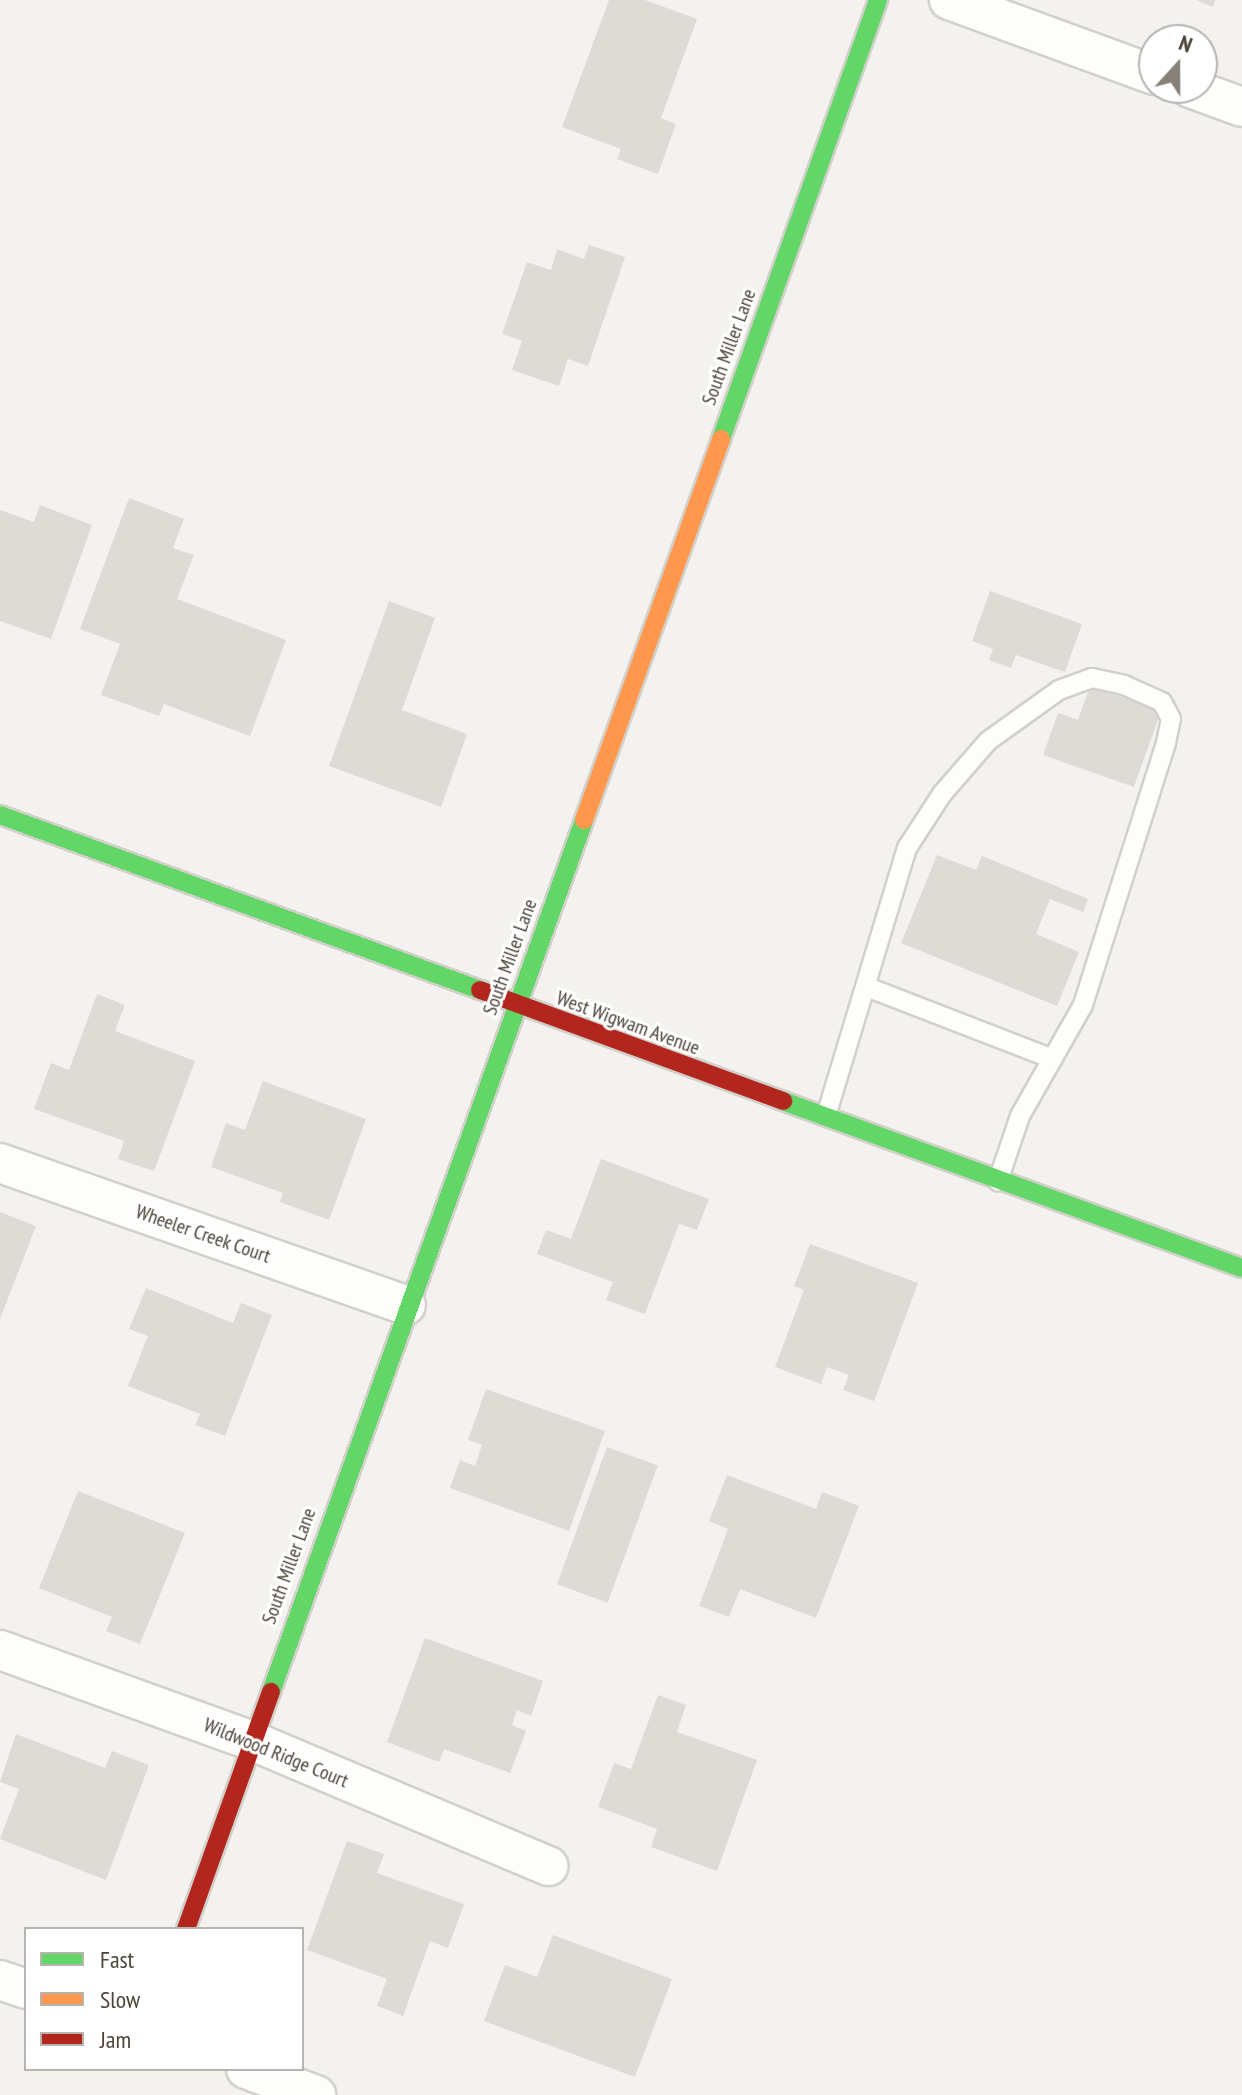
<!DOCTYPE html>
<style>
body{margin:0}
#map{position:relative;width:1242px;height:2095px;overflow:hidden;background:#f4f2ee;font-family:"PT Sans Narrow",sans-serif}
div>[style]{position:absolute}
.building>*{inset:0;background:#dedbd6;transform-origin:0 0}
.roads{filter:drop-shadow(2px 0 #d2d0cb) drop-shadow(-2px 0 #d2d0cb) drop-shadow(0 2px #d2d0cb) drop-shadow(0 -2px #d2d0cb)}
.lane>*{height:18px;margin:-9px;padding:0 9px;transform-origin:9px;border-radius:9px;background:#fdfdfc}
.street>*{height:38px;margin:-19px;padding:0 19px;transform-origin:19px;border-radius:19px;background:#fdfdfc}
.fast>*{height:18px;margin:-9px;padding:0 9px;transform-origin:9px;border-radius:9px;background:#63d668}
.slow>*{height:18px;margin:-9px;padding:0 9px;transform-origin:9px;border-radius:9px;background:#ff974d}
.jam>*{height:18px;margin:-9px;padding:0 9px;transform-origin:9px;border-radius:9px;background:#b3261e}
span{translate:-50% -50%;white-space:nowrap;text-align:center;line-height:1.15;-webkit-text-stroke:6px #fff;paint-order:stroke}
.street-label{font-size:20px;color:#4b4439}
.legend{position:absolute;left:24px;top:1927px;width:280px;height:144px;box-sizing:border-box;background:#fff;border:2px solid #b7b4b0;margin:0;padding:10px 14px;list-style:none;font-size:24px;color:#4b4439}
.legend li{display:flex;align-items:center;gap:16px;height:40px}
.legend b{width:40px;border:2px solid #b7b4b0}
.north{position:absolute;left:1138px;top:24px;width:80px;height:80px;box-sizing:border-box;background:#fff;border:2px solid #b7b4b0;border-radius:50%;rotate:21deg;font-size:22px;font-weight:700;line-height:32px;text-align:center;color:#4b4439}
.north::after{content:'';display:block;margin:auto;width:28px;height:36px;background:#868178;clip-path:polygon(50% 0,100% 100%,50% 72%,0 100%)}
</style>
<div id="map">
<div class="building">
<i style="clip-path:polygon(609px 0,645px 0,697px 19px,661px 118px,676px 124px,658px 174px,617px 159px,621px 149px,562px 127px)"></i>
<i style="clip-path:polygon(1196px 0,1215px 0,1213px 7px)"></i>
<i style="clip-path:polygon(589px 245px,625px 257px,588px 366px,568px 359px,559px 386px,512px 370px,522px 341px,502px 334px,527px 262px,551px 270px,557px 249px,584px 259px)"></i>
<i style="clip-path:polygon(129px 498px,184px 519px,173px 548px,194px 555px,177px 599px,286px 640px,250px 736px,164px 704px,159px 716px,101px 695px,120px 644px,80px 629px)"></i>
<i style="clip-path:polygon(40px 505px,92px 525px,51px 639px,0 621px,0 510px,34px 522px)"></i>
<i style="clip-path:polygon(990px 591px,1082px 624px,1065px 672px,1016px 655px,1011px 668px,989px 660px,993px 649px,972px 641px)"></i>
<i style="clip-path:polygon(389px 601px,435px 618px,402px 710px,467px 734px,441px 807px,329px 766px)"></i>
<i style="clip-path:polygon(1090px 686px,1161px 711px,1134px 787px,1043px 755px,1058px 713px,1078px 720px)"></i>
<i style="clip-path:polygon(937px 855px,976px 870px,982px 856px,1088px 899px,1083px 912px,1050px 899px,1036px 934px,1079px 952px,1057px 1006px,901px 943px)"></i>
<i style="clip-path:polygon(97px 994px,125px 1005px,115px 1031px,195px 1061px,154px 1171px,118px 1159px,124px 1141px,34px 1109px,51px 1063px,69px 1070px)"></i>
<i style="clip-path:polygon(263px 1081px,366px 1119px,329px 1220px,280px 1202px,283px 1193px,211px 1167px,226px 1123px,245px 1130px)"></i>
<i style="clip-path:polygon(601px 1159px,709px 1199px,697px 1230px,679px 1224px,645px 1314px,606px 1300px,613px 1282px,537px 1254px,546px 1230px,571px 1239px)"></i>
<i style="clip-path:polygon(0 1212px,36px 1226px,0 1319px)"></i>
<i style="clip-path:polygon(810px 1244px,918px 1283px,874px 1401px,843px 1390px,849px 1375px,827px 1367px,821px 1384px,775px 1367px,804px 1290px,794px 1286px)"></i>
<i style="clip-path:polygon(146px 1288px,233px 1323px,241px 1303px,272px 1315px,225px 1436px,195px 1425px,200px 1414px,128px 1386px,148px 1336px,129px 1329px)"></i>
<i style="clip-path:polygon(486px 1389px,605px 1431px,569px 1531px,450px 1488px,460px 1460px,475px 1466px,482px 1445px,468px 1440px)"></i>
<i style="left:607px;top:1447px;width:54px;height:146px;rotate:20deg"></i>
<i style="clip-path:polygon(727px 1475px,816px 1509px,822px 1492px,859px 1506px,816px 1618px,740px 1589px,729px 1617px,699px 1606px,728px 1529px,709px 1521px)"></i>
<i style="clip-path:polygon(78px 1491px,185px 1533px,140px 1644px,106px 1631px,112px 1617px,39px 1588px)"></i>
<i style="clip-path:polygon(425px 1638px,543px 1681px,531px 1716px,517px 1710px,512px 1725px,526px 1731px,510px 1773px,444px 1749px,439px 1762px,387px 1742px)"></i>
<i style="clip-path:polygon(658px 1695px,686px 1705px,677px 1732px,757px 1760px,717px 1871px,651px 1847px,657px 1829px,598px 1807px,614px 1763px,631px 1769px)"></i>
<i style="clip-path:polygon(16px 1734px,105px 1768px,112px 1751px,149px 1765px,106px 1880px,0 1839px,19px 1789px,0 1782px)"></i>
<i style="clip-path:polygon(347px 1841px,384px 1854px,377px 1873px,464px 1904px,448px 1948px,430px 1941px,403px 2016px,377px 2006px,387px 1979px,307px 1950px)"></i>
<i style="clip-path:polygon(553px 1935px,672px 1979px,635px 2077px,484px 2021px,505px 1965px,537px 1977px)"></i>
</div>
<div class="roads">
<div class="lane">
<i style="left:867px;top:987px;width:199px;rotate:21.2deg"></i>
<i style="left:826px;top:1116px;width:280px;rotate:-73.2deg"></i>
<i style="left:907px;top:848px;width:64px;rotate:-57.1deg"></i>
<i style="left:942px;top:794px;width:70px;rotate:-49deg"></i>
<i style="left:988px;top:741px;width:87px;rotate:-35.7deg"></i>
<i style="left:1059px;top:690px;width:35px;rotate:-20deg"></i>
<i style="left:1092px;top:678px;width:33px;rotate:12deg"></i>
<i style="left:1124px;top:685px;width:42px;rotate:24.1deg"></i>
<i style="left:1162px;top:702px;width:19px;rotate:62deg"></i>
<i style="left:1171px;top:719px;width:25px;rotate:102deg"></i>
<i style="left:1166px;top:743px;width:275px;rotate:107.6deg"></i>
<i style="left:1083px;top:1005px;width:128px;rotate:119.6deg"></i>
<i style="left:1020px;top:1116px;width:69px;rotate:108.7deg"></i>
</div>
<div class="street">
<i style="left:949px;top:0;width:218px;rotate:20.1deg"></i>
<i style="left:1190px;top:88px;width:55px;rotate:20.1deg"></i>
<i style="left:0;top:1163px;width:430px;rotate:19.3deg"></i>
<i style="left:0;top:1650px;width:266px;rotate:19.8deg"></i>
<i style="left:250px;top:1740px;width:324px;rotate:22.9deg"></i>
<i style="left:0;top:1980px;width:28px;rotate:19deg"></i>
<i style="left:246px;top:2069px;width:75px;rotate:20.4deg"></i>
</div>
<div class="fast">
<i style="left:721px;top:439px;width:466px;rotate:-70.3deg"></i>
<i style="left:0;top:815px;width:511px;rotate:20.03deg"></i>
<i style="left:783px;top:1101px;width:488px;rotate:20deg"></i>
<i style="left:271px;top:1692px;width:926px;rotate:-70.25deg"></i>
</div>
<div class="slow">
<i style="left:584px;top:820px;width:405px;rotate:-70.2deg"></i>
</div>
<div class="jam">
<i style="left:480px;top:990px;width:323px;rotate:20.1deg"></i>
<i style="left:186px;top:1929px;width:252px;rotate:-70.3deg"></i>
</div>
</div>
<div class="street-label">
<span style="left:729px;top:347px;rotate:-70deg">South Miller Lane</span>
<span style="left:510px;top:957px;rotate:-70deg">South Miller Lane</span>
<span style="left:628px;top:1023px;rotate:20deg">West Wigwam Avenue</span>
<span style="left:203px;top:1234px;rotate:19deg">Wheeler Creek Court</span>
<span style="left:289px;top:1566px;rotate:-70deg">South Miller Lane</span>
<span style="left:276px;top:1753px;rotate:22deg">Wildwood Ridge Court</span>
</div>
<ul class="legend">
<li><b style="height:10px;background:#63d668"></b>Fast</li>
<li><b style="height:10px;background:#ff974d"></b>Slow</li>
<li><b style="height:10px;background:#b3261e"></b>Jam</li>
</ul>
<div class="north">N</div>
</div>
